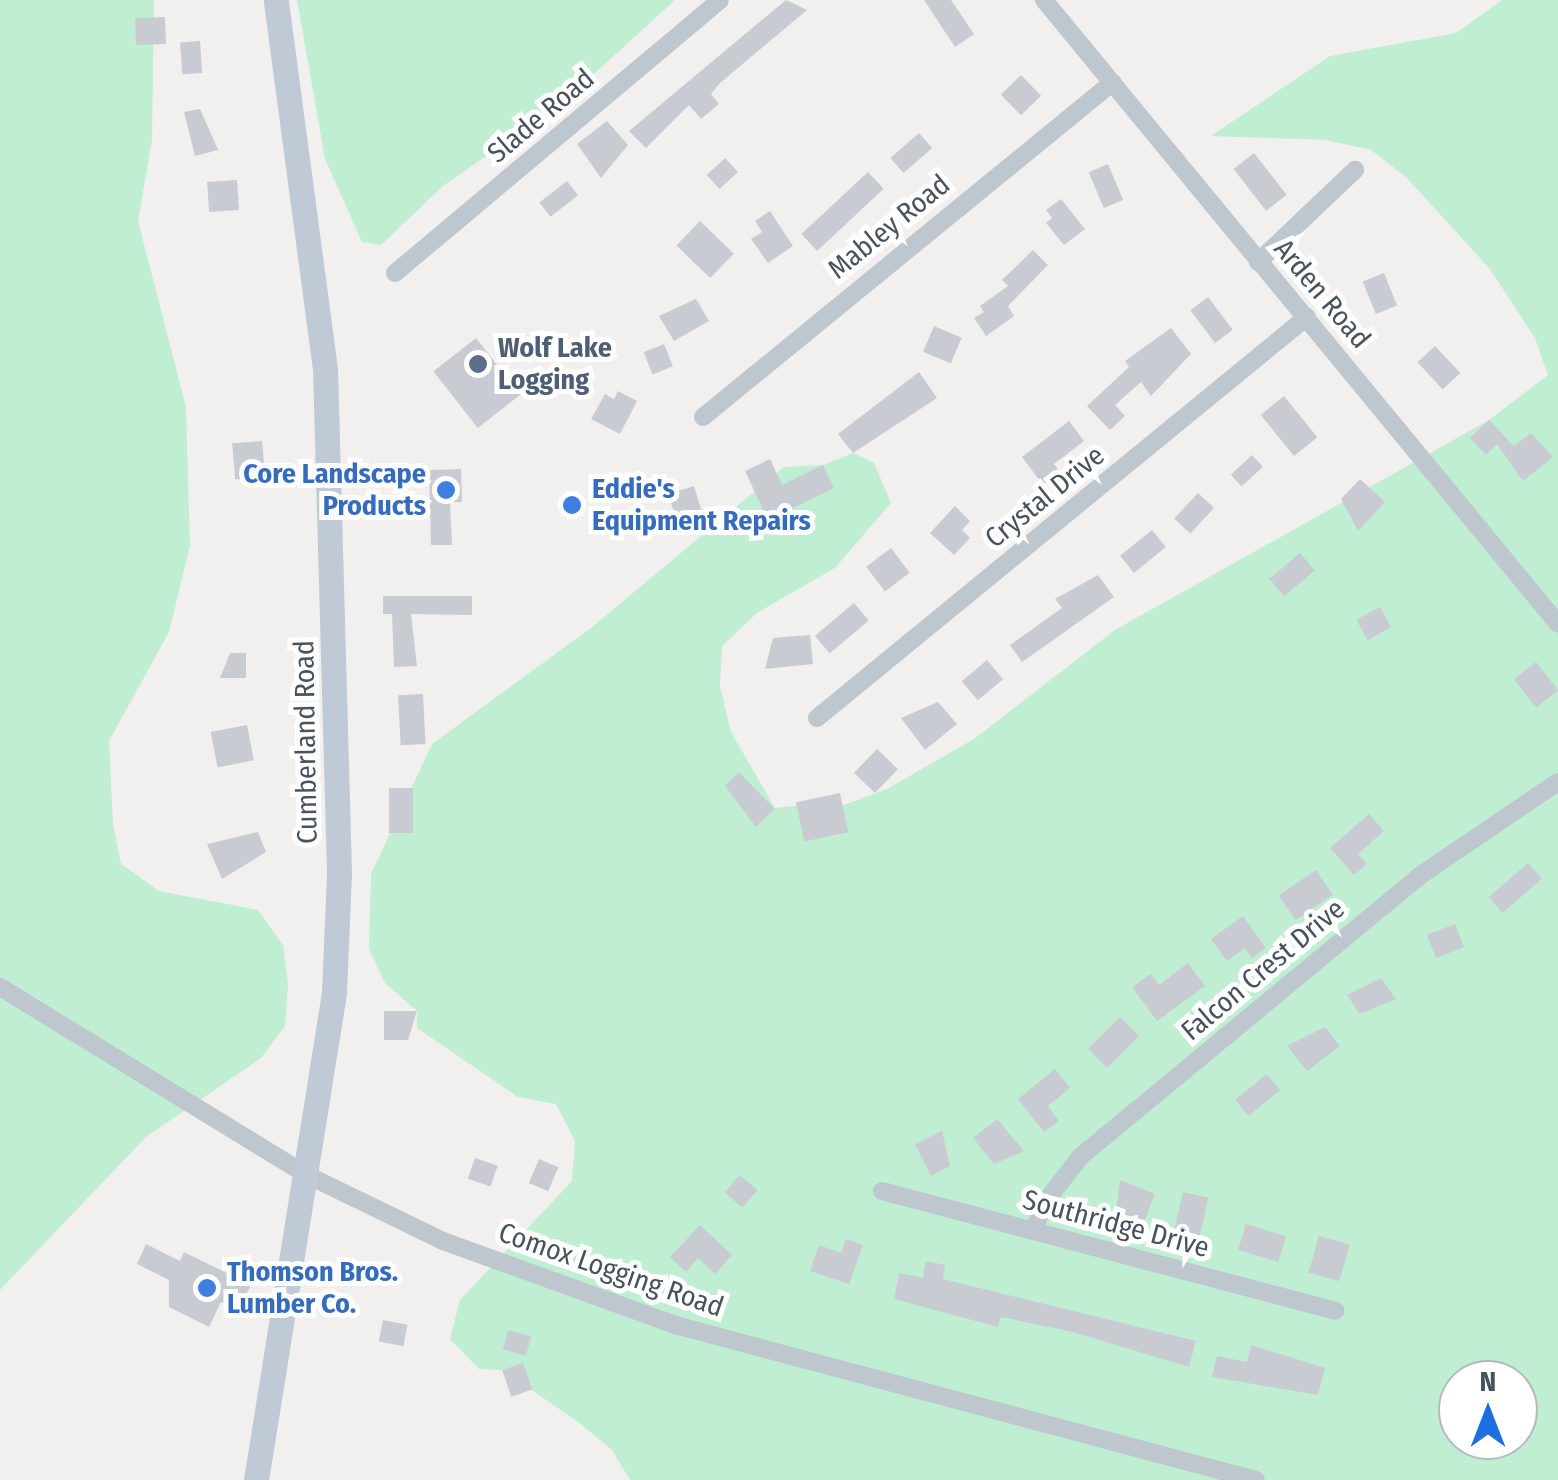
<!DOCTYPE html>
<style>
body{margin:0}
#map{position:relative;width:1558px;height:1480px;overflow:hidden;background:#f2efef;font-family:"Fira Sans Condensed",sans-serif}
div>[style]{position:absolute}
.green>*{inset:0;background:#bfeed2}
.building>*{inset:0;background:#c9cbd2;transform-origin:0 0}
.street>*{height:18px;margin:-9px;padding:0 9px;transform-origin:9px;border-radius:9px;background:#bec7ce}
.secondary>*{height:25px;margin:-12.5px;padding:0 12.5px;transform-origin:12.5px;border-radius:12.5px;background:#c0cad6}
.dots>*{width:28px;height:28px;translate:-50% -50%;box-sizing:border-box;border:5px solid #fff;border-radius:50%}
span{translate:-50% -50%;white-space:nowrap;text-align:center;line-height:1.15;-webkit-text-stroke:10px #fff;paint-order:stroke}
.street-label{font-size:28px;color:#48525d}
.service-label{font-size:28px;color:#4e5e75;font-weight:700}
.left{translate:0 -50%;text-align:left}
.shop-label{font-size:28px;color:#366cbe;font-weight:700}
.right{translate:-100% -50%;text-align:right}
.north{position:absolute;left:1438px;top:1360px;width:100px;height:100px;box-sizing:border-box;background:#fff;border:2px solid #b6babe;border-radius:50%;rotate:0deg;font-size:28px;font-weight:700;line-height:40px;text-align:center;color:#48525d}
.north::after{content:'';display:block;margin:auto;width:35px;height:45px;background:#1c6fdf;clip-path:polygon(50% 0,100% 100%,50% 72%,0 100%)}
</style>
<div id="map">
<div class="green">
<i style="clip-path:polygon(0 0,154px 0,152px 140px,138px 221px,186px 407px,190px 546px,169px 632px,109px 741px,113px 824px,121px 864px,159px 891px,258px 910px,283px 945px,288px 985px,285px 1026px,261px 1058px,146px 1137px,0 1290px)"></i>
<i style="clip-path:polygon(297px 0,675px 0,559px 106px,443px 186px,381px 245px,362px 242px,325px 159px)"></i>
<i style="clip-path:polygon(evenodd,1502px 0,1558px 0,1558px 1480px,630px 1480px,612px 1450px,577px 1421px,502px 1370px,479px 1369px,450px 1339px,460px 1300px,572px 1181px,575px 1141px,556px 1104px,518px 1097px,417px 1028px,417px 1011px,385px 983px,369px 949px,371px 874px,432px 744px,591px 628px,784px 467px,823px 465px,853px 453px,874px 463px,891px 503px,835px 568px,757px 613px,722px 646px,720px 687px,731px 732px,775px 808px,813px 804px,828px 811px,887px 789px,974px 739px,1115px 630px,1489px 420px,1548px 375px,1535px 338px,1490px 269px,1406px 177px,1371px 150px,1325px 140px,1211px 136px,1330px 56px,1456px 33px,1502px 0,1458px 1380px,1518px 1380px,1518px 1440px,1458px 1440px,1458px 1380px)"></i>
</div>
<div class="building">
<i style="clip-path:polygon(786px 0,807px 10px,720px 83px,711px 94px,719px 104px,701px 119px,689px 105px,646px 148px,629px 131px)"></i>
<i style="clip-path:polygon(924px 0,951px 0,974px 34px,955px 47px)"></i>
<i style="left:165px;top:17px;width:27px;height:30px;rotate:88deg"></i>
<i style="left:200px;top:41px;width:32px;height:20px;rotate:86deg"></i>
<i style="left:1021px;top:75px;width:29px;height:28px;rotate:46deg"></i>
<i style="clip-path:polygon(200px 109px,218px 150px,195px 156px,184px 112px)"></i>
<i style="clip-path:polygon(607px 121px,628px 145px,601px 178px,577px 144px)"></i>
<i style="left:919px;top:133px;width:20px;height:38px;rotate:49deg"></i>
<i style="left:1254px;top:153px;width:53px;height:26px;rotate:52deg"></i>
<i style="left:725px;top:158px;width:19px;height:25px;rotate:47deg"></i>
<i style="left:1108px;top:164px;width:39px;height:21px;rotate:67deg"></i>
<i style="left:868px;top:172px;width:23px;height:91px;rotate:47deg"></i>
<i style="left:237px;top:180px;width:30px;height:30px;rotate:86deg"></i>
<i style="left:567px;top:181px;width:18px;height:35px;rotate:52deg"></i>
<i style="clip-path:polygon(1061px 199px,1085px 229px,1064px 245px,1046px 223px,1052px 218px,1046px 210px)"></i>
<i style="clip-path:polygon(770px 211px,793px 246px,768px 263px,751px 239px,762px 232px,755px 221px)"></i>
<i style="left:700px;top:221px;width:47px;height:34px;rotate:44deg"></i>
<i style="clip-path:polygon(1033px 250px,1048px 265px,1008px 306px,1014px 316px,986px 336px,974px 318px,984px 312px,980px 306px,1008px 286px,1002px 280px)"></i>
<i style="left:1384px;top:273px;width:35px;height:23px;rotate:68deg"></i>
<i style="left:1208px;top:297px;width:41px;height:22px;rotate:53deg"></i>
<i style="clip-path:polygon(696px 299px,709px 321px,674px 341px,659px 316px)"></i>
<i style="left:934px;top:326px;width:30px;height:28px;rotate:23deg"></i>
<i style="clip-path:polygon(1171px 328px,1191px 354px,1151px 396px,1141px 382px,1115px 405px,1125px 416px,1110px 430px,1087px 406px,1129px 367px,1125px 361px)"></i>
<i style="left:476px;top:338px;width:72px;height:54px;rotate:52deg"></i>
<i style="left:664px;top:344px;width:24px;height:22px;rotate:68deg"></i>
<i style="left:1435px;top:346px;width:37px;height:24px;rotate:47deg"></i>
<i style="clip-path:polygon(919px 372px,937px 398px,853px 453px,838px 434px)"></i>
<i style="clip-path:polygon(618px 391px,637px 401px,620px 434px,591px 419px,605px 394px,614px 399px)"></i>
<i style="left:1284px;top:396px;width:53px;height:30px;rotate:51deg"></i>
<i style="clip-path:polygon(1489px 420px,1514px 446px,1531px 433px,1553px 457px,1523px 481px,1497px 444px,1486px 455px,1470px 438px)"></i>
<i style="clip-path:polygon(1069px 421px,1084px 441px,1054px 464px,1060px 472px,1043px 485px,1022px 457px)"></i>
<i style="left:262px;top:441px;width:36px;height:30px;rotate:85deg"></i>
<i style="left:1252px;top:455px;width:16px;height:29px;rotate:47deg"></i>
<i style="clip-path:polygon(770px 459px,782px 485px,823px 465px,834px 488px,768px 520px,745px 471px)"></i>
<i style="clip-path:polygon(461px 469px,462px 502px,450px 502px,452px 545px,431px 545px,429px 470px)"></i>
<i style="clip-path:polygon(1360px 479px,1385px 502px,1358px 531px,1341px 499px)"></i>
<i style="left:694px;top:486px;width:27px;height:27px;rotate:73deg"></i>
<i style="left:1198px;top:493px;width:22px;height:35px;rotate:43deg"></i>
<i style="clip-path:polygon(955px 506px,970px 521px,962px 530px,970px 538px,954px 555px,930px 533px)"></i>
<i style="left:1152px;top:530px;width:22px;height:41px;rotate:51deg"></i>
<i style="left:891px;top:548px;width:31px;height:31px;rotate:53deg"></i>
<i style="left:1300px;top:553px;width:23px;height:40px;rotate:50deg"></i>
<i style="clip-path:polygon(1098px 575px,1114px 597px,1022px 662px,1010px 645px,1062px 608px,1055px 599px)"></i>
<i style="clip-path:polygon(383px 596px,472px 596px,472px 615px,411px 614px,417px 666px,394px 667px,392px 614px,383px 614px)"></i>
<i style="left:854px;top:603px;width:23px;height:51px;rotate:50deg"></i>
<i style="left:1380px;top:607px;width:23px;height:27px;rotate:61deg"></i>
<i style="clip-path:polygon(810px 635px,813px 664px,765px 669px,773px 638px)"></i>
<i style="clip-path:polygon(230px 653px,246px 653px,246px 678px,220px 678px)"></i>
<i style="left:987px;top:660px;width:25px;height:33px;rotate:50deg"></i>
<i style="left:1536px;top:662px;width:36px;height:28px;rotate:52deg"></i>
<i style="left:423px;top:694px;width:50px;height:25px;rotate:87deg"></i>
<i style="clip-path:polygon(938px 702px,957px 724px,925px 750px,901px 718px)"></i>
<i style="left:247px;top:725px;width:36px;height:37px;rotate:79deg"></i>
<i style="left:877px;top:749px;width:29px;height:33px;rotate:44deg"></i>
<i style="clip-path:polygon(739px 772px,775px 809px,756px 827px,725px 786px)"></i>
<i style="left:389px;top:788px;width:24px;height:45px"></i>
<i style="left:840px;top:793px;width:40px;height:45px;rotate:78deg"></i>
<i style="clip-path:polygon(1369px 814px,1384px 831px,1358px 854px,1367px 864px,1354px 875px,1330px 848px)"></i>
<i style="clip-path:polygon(258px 832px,266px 852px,222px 879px,207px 844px)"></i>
<i style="left:1528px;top:863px;width:21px;height:52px;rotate:49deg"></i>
<i style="left:1316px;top:870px;width:30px;height:45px;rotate:56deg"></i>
<i style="clip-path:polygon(1243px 916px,1266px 948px,1252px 958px,1245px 948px,1227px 961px,1211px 939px)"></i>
<i style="left:1455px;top:924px;width:25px;height:30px;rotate:69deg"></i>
<i style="clip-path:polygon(1188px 963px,1205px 986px,1157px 1021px,1132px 987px,1151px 974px,1159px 985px)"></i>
<i style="clip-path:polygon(1381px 978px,1396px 999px,1360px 1014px,1347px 995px)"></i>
<i style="clip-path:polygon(384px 1011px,417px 1011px,408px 1040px,384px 1040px)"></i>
<i style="left:1120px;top:1017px;width:27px;height:45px;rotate:45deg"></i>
<i style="clip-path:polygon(1325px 1027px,1340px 1046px,1307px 1071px,1287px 1046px)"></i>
<i style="clip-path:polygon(1055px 1069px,1070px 1088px,1048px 1106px,1059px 1121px,1044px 1132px,1018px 1099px)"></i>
<i style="left:1267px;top:1074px;width:21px;height:41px;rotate:51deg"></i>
<i style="clip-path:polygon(997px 1119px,1024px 1151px,994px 1164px,973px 1138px)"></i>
<i style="clip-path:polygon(942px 1131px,950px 1166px,931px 1176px,915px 1144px)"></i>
<i style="left:475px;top:1158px;width:24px;height:22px;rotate:19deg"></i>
<i style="left:539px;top:1159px;width:21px;height:26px;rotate:23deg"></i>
<i style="left:740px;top:1175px;width:23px;height:23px;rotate:41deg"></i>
<i style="clip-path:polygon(1120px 1180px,1155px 1194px,1144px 1222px,1116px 1211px)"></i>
<i style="left:1183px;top:1192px;width:26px;height:40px;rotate:13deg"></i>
<i style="left:1246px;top:1224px;width:42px;height:27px;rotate:17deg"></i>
<i style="clip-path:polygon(700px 1225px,732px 1255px,715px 1274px,698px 1258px,686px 1272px,670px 1257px)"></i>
<i style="left:1319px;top:1236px;width:32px;height:38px;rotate:16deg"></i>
<i style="clip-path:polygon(846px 1239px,863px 1245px,849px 1284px,810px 1271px,819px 1245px,841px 1253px)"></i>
<i style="clip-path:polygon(146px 1244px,180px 1261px,184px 1252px,251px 1285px,238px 1310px,221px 1302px,209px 1327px,169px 1307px,169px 1280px,137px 1264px)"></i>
<i style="clip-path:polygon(926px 1261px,945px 1265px,943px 1279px,1196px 1341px,1189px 1367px,1073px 1332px,1001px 1317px,998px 1327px,894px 1299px,899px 1273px,923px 1278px)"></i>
<i style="left:383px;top:1320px;width:25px;height:22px;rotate:11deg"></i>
<i style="left:508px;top:1330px;width:24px;height:20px;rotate:15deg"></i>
<i style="clip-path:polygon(1251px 1345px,1325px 1368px,1318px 1395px,1212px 1377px,1217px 1356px,1247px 1362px)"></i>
<i style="left:523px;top:1363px;width:28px;height:22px;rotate:71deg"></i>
</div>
<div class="street">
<i style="left:1044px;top:0;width:808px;rotate:50.52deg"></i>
<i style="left:1258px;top:262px;width:134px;rotate:-43.5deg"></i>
<i style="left:395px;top:273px;width:424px;rotate:-40deg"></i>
<i style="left:703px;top:417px;width:529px;rotate:-39.25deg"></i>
<i style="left:817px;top:718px;width:633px;rotate:-39.3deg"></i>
<i style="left:0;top:987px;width:360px;rotate:31.5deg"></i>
<i style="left:307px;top:1175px;width:151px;rotate:25.9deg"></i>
<i style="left:443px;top:1241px;width:247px;rotate:19.9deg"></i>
<i style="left:675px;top:1325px;width:601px;rotate:14.94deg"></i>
<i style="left:882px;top:1191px;width:469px;rotate:14.8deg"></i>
<i style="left:1034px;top:1231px;width:28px;rotate:-71deg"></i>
<i style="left:1043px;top:1205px;width:61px;rotate:-52.4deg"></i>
<i style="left:1080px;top:1157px;width:439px;rotate:-39.6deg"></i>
<i style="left:1418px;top:877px;width:169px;rotate:-34.2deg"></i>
</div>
<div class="secondary">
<i style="left:256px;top:1480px;width:494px;rotate:-80.9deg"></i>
<i style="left:334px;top:992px;width:120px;rotate:-87.6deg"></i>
<i style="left:339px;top:872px;width:503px;rotate:-91.59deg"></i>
<i style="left:325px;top:369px;width:372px;rotate:-97.6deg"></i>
</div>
<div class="dots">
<i style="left:478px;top:364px;background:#5c6f8a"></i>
<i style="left:446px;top:490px;background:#3f7fe0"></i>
<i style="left:572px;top:505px;background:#3f7fe0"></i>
<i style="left:207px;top:1288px;background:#3f7fe0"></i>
</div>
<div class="street-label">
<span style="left:541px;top:116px;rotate:-40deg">Slade Road</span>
<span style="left:889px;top:227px;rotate:-39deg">Mabley Road</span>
<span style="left:1322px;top:294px;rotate:50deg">Arden Road</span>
<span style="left:1045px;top:497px;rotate:-39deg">Crystal Drive</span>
<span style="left:306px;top:742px;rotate:-91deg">Cumberland Road</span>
<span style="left:1263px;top:970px;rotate:-40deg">Falcon Crest Drive</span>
<span style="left:1116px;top:1224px;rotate:15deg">Southridge Drive</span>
<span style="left:611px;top:1270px;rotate:19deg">Comox Logging Road</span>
</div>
<div class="service-label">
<span class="left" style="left:498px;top:364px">Wolf Lake<br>Logging</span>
</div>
<div class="shop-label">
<span class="right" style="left:426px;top:490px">Core Landscape<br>Products</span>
<span class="left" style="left:592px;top:505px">Eddie's<br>Equipment Repairs</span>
<span class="left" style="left:227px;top:1288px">Thomson Bros.<br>Lumber Co.</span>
</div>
<div class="north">N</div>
</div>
